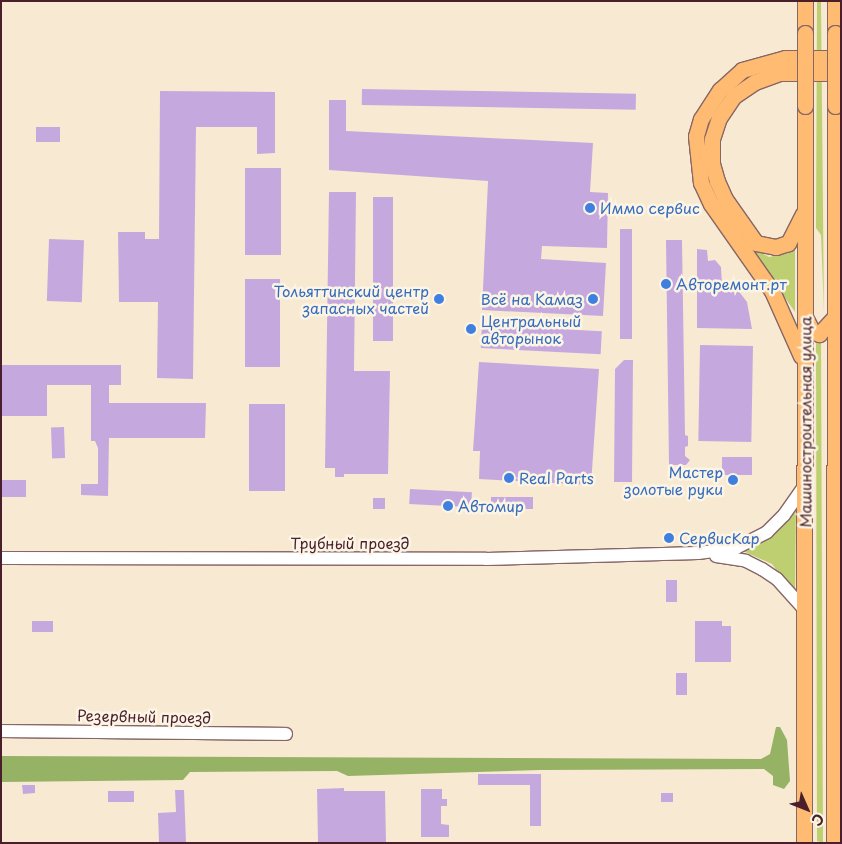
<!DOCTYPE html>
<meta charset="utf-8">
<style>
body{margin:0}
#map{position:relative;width:842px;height:844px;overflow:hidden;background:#f8e9d3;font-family:"Playpen Sans",sans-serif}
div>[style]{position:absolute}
.green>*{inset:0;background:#becf72}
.forest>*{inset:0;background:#96b264}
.building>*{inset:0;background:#c5a9de;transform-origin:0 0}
.roads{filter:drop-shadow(1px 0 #876666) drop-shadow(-1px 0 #876666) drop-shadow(0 1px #876666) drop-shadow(0 -1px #876666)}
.minor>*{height:12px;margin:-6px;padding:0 6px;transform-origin:6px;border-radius:6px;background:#fff}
.major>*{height:15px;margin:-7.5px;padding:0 7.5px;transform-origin:7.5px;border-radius:7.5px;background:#febb71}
.bridges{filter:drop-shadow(1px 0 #876666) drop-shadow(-1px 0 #876666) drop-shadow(0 1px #876666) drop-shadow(0 -1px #876666)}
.major-bridge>*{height:15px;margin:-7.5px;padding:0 7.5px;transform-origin:7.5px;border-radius:7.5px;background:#febb71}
.dots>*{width:14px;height:14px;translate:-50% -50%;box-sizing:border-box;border:2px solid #fcf5e5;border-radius:50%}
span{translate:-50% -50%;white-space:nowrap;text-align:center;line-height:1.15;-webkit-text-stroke:5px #fcf5e5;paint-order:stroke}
.shop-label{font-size:15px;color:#366cbe}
.left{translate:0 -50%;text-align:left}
.right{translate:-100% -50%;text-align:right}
.street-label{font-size:15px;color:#4a1f2b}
.frame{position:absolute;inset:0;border:2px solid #4a1f2b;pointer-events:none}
.north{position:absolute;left:782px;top:784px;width:50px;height:50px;-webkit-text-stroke:4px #fcf5e5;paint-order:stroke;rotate:134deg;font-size:14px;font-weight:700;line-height:20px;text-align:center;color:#4a1f2b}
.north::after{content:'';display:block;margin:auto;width:18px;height:22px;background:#4a1f2b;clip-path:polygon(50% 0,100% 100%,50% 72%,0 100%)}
</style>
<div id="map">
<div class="green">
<i style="clip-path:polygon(817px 1px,821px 1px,824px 313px,821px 235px,816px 228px)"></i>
<i style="clip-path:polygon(749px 246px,769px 257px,788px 253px,795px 246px,795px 312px)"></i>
<i style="clip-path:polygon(816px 337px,821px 337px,823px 843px,817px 841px)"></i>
<i style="clip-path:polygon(796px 506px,795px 595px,772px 564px,743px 551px)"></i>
</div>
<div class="forest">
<i style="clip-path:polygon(776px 727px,780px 727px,787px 740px,790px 781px,784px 789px,773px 785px,773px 776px,764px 769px,540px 770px,348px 776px,337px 771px,190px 772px,183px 780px,1px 782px,1px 756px,761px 759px,770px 754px)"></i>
</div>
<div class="building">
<i style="left:362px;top:89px;width:274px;height:16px;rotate:1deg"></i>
<i style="clip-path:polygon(160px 91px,275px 92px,275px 153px,257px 154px,257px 127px,196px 127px,193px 379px,157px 378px,158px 302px,119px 302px,118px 232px,145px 232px,145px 239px,159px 239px)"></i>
<i style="clip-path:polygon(329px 100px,346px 100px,346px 131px,593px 143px,590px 192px,608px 193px,607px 248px,542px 246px,541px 259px,606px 263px,603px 316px,482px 310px,488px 181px,329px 170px)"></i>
<i style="left:36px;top:127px;width:24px;height:15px"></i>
<i style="left:245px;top:168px;width:36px;height:87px"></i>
<i style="clip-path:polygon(329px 192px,356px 192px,354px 371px,390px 371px,388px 474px,344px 474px,344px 477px,335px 477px,335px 468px,325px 468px)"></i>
<i style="left:373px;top:197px;width:20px;height:144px"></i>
<i style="left:620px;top:229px;width:12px;height:110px"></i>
<i style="left:49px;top:239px;width:35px;height:62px;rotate:2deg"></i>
<i style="clip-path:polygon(666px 240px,682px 240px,685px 435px,688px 436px,688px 446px,685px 447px,685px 456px,690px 460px,686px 465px,669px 465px)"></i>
<i style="clip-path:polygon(697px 249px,707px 250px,708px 261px,715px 260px,721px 267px,722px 285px,734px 285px,747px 302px,752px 329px,697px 328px)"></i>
<i style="left:245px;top:279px;width:35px;height:88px"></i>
<i style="left:482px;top:325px;width:120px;height:23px;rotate:3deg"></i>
<i style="left:753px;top:346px;width:96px;height:53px;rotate:91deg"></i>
<i style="clip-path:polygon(624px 360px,633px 360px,632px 482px,614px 482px,615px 369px)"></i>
<i style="clip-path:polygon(479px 362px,599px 369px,591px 485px,479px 479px,480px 451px,473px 451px)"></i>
<i style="clip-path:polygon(1px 365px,121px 365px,121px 385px,109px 385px,109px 403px,206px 403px,205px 438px,109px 438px,108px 496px,81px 495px,81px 484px,98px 484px,98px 448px,95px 441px,91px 441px,91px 385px,47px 385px,47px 416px,1px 416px)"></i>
<i style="left:249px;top:404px;width:36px;height:87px"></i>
<i style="left:64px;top:427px;width:31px;height:13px;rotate:88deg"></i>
<i style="left:752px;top:457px;width:18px;height:30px;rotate:90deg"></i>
<i style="left:1px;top:480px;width:25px;height:17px"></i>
<i style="left:410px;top:489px;width:62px;height:15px;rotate:3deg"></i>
<i style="left:491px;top:497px;width:42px;height:12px"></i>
<i style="left:373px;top:498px;width:12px;height:11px"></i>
<i style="left:677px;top:580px;width:22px;height:11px;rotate:90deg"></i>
<i style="left:32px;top:621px;width:21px;height:11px"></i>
<i style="clip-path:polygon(695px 621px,722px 621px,722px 626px,731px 626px,731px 662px,695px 662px)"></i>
<i style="left:676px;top:673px;width:11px;height:22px"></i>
<i style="clip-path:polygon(478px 774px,541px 774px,541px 826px,530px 826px,530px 785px,478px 785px)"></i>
<i style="clip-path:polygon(22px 785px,35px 785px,35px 793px,23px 794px)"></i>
<i style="clip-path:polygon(344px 788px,344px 791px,385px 791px,386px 843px,318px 843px,317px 789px)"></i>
<i style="clip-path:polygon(421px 789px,442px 789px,442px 799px,447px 799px,447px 806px,441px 806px,441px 824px,449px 825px,449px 837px,421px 837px)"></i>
<i style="clip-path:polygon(175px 790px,184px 790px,186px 843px,159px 843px,158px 813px,176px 812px)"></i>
<i style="left:108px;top:791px;width:26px;height:11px"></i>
<i style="left:661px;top:793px;width:12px;height:9px"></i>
</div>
<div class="roads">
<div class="minor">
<i style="left:716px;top:556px;width:30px;rotate:9deg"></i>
<i style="left:746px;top:561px;width:18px;rotate:27deg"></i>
<i style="left:762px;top:569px;width:18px;rotate:34deg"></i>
<i style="left:777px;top:579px;width:40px;rotate:48deg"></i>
<i style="left:1px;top:558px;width:485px;rotate:0.1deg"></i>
<i style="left:486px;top:559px;width:212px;rotate:-1.6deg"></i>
<i style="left:698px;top:553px;width:38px;rotate:-7deg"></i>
<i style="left:736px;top:548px;width:35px;rotate:-27deg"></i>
<i style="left:767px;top:532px;width:24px;rotate:-45deg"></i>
<i style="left:784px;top:515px;width:37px;rotate:-55deg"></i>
<i style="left:1px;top:731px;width:285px;rotate:0.6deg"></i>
</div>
<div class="major">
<i style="left:805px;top:33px;width:32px;rotate:-90deg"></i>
<i style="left:835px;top:33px;width:32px;rotate:-90deg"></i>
<i style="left:803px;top:214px;width:33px;rotate:117deg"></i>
<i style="left:788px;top:243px;width:13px;rotate:162deg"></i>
<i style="left:776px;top:247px;width:20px;rotate:-169deg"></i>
<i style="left:756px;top:243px;width:54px;rotate:-125.2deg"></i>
<i style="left:725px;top:199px;width:20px;rotate:-114deg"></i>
<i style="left:717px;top:181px;width:19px;rotate:-106deg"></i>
<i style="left:712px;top:163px;width:24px;rotate:-90deg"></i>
<i style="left:712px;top:139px;width:22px;rotate:-72deg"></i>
<i style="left:719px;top:118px;width:27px;rotate:-56deg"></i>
<i style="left:734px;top:96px;width:25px;rotate:-34deg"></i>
<i style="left:755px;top:82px;width:27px;rotate:-20deg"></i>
<i style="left:780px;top:73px;width:61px"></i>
<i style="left:805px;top:317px;width:16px;rotate:63deg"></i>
<i style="left:812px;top:331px;width:8px;rotate:23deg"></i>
<i style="left:819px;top:334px;width:23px;rotate:-47deg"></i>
<i style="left:801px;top:356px;width:71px;rotate:-114deg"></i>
<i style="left:772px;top:291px;width:106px;rotate:-125deg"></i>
<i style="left:711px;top:204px;width:23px;rotate:-115deg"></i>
<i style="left:701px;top:183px;width:47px;rotate:-96.1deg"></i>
<i style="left:696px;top:136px;width:18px;rotate:-74deg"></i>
<i style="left:701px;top:119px;width:35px;rotate:-57deg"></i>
<i style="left:720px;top:90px;width:30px;rotate:-42deg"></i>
<i style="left:742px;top:70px;width:45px;rotate:-15.6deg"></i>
<i style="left:785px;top:58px;width:56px"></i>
<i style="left:804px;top:843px;width:737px;rotate:-89.92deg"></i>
<i style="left:834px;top:843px;width:737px;rotate:-89.92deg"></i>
</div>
</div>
<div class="bridges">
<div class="major-bridge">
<i style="left:805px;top:106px;width:73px;rotate:-90deg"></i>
<i style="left:835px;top:106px;width:73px;rotate:-90deg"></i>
</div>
</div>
<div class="dots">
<i style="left:590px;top:208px;background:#3f7fe0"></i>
<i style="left:666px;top:284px;background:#3f7fe0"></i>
<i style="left:439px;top:299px;background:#3f7fe0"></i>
<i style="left:593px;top:299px;background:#3f7fe0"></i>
<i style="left:471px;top:329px;background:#3f7fe0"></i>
<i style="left:509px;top:478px;background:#3f7fe0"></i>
<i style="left:733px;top:480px;background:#3f7fe0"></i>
<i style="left:448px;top:506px;background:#3f7fe0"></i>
<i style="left:669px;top:538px;background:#3f7fe0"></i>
</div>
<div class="shop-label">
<span class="left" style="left:600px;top:208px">Иммо сервис</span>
<span class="left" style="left:676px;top:284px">Авторемонт.рт</span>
<span class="right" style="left:429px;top:299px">Тольяттинский центр<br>запасных частей</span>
<span class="right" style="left:583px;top:299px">Всё на Камаз</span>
<span class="left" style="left:481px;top:329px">Центральный<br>авторынок</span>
<span class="right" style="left:723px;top:480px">Мастер<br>золотые руки</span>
<span class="left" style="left:519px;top:478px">Real Parts</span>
<span class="left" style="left:458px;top:506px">Автомир</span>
<span class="left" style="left:679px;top:538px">СервисКар</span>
</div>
<div class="street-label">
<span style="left:805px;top:422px;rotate:-90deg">Машиностроительная улица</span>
<span style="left:350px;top:543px">Трубный проезд</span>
<span style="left:144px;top:716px;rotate:1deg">Резервный проезд</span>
</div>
<div class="frame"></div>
<div class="north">С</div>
</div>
